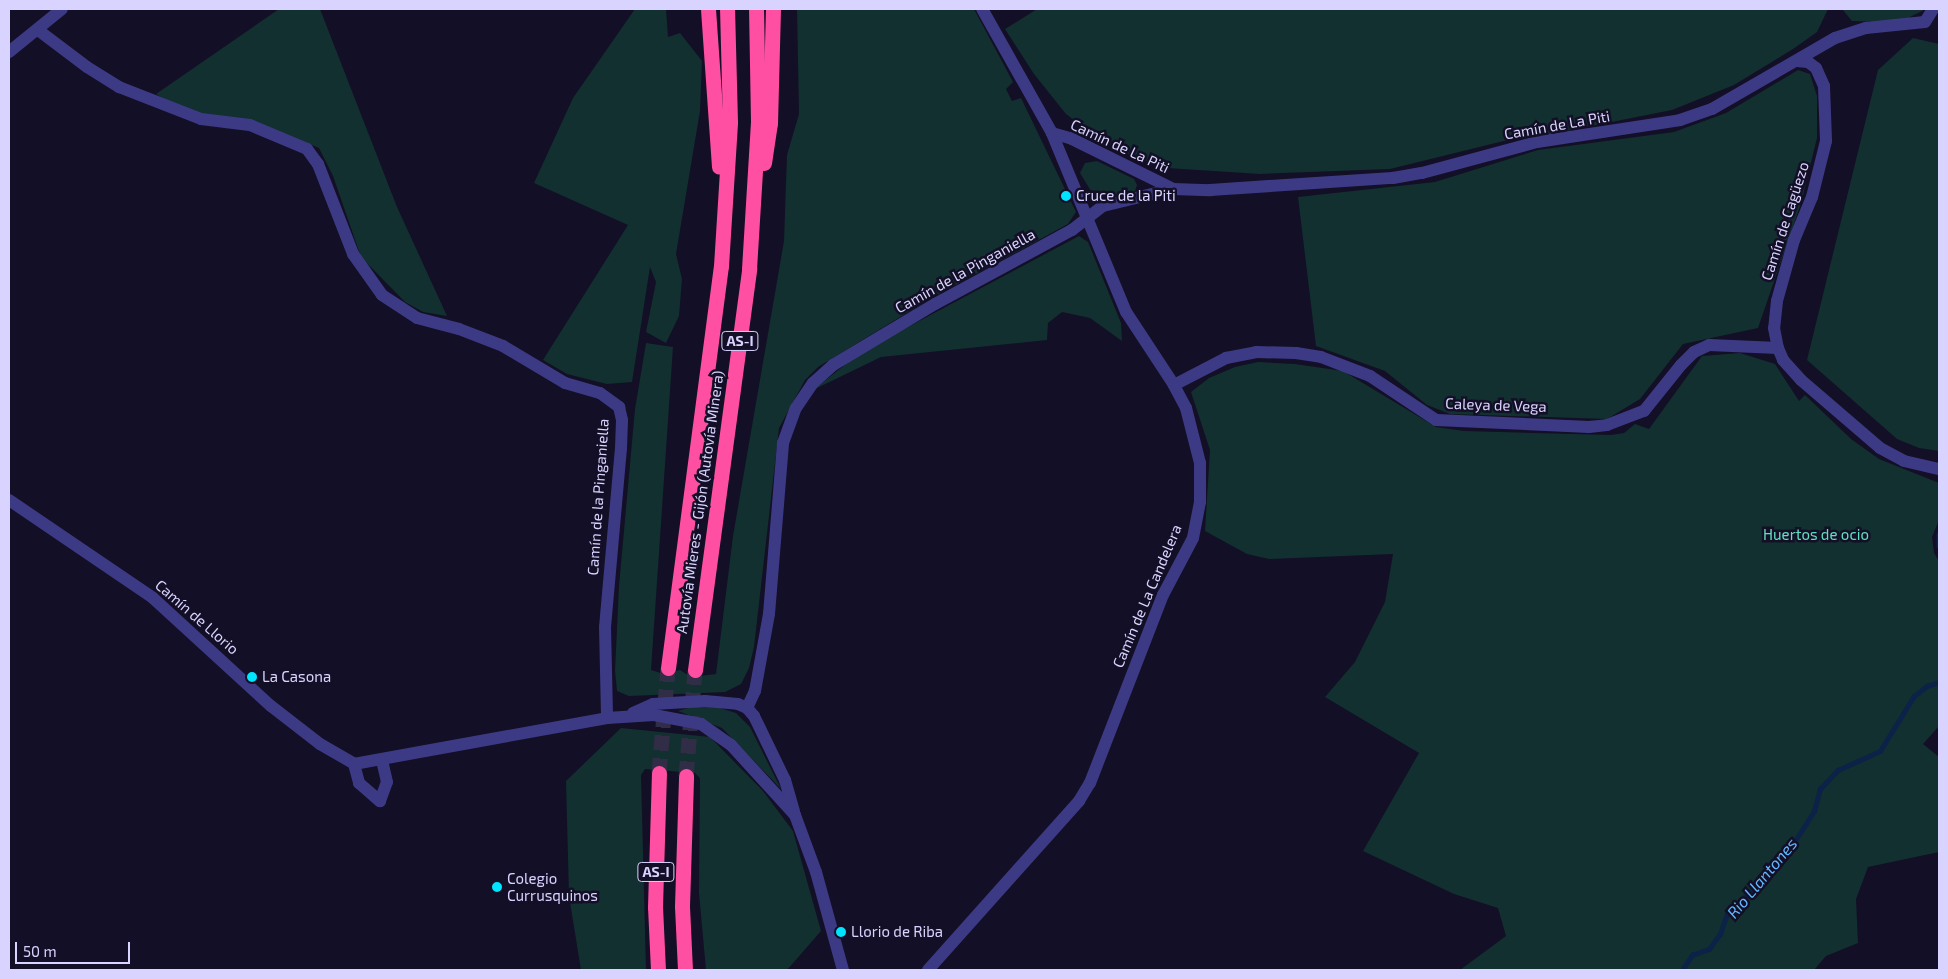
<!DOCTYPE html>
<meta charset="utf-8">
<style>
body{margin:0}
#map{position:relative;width:1948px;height:979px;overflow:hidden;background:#130f26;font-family:"Exo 2",sans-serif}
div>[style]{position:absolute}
.green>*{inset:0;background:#12302f}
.stream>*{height:4.5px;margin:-2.25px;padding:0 2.25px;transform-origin:2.25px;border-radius:2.25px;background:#0c2248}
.highway-tunnel>*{height:15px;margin-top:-7.5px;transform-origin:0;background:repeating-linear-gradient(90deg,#312d47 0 15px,transparent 0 23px)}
.minor>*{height:12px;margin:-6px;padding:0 6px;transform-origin:6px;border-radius:6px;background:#3d3a85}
.highway>*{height:15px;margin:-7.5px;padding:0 7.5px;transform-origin:7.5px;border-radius:7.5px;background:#ff4fa3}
.dots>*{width:14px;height:14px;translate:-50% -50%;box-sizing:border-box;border:2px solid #130f26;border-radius:50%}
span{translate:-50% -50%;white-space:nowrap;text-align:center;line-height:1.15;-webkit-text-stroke:5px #130f26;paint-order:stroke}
.shield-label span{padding:1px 4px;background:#130f26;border:1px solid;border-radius:4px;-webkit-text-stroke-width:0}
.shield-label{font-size:14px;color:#d9d4ff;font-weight:700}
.street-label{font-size:15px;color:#d9d4ff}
.poi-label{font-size:15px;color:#d9d4ff}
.left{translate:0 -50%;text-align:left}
.park-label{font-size:15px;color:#5fe0c0}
.water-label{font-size:16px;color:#62b6ff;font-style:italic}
.frame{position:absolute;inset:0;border:10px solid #d9d4ff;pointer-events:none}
.scale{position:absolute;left:15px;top:942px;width:115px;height:22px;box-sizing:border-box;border:2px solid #d9d4ff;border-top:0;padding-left:6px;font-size:15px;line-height:18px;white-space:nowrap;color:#d9d4ff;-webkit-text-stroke:4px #130f26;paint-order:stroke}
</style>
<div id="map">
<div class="green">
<i style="clip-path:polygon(279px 9px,320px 9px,397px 207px,447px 316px,423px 312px,405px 302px,361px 257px,333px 176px,319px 148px,261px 124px,202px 115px,173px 105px,156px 94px)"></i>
<i style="clip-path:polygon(635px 9px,666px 9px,668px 37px,680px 33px,702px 61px,700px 111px,676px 254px,682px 279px,679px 316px,666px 343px,646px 332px,656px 282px,650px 267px,632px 382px,607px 384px,567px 374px,543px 360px,628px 225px,534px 183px,573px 98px)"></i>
<i style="clip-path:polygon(797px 9px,974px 9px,1013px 82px,1006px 89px,1012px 101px,1021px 98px,1076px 212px,1068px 224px,928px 300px,818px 367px,805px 380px,779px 428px,754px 647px,749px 668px,741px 684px,725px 692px,629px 696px,617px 691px,615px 671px,619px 586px,635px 409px,646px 343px,673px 347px,651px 670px,664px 674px,680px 670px,691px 677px,716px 674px,733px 536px,784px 241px,787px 155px,799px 114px)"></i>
<i style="clip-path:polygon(1037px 9px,1828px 9px,1817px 32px,1793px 49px,1734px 85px,1672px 110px,1536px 137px,1528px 135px,1390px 169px,1260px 174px,1167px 168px,1133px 157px,1099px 139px,1066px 114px,1034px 74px,1005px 29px)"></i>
<i style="clip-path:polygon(1842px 9px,1926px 9px,1908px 18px,1881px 22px,1852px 21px)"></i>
<i style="clip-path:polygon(1913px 38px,1939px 44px,1939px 451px,1919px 448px,1897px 439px,1807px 360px,1878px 70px)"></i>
<i style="clip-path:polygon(1798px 70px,1810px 74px,1817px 96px,1817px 138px,1801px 203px,1758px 328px,1683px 344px,1640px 399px,1607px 419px,1450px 414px,1427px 405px,1385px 371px,1316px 346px,1298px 197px,1435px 182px,1538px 150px,1674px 132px,1726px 113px)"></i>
<i style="clip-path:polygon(1097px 161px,1134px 179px,1137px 185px,1135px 191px,1104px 198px,1094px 196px,1080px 173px,1085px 163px)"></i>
<i style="clip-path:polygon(1079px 236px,1088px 242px,1121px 323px,1122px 341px,1090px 318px,1062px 312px,1048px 323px,1047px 340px,881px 357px,813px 390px,850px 361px,891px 336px)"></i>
<i style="clip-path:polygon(1740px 353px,1775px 364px,1799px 401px,1805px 395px,1851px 439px,1879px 459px,1939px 483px,1939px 520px,1932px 537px,1934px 553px,1939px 561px,1939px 726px,1923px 744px,1939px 757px,1939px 852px,1868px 867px,1856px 899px,1858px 943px,1826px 956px,1814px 970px,1460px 970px,1506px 936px,1498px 908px,1454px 894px,1363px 851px,1419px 753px,1325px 697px,1355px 662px,1385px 602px,1393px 554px,1269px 559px,1247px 554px,1205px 531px,1210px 450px,1191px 392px,1209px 378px,1235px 367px,1258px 362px,1295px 364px,1343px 371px,1436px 427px,1464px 431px,1611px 435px,1624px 433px,1635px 424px,1649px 429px,1702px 356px)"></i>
<i style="clip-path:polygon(695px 706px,713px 706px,736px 713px,750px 727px,781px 789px,722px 728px,678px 711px)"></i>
<i style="clip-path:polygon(621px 728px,710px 737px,763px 791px,793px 831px,821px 931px,787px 970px,706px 970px,699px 893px,700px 778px,695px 773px,645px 769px,641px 775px,646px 970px,581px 970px,569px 896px,566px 781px)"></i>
</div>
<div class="stream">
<i style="left:1939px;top:534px;width:12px;rotate:90deg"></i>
<i style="left:1682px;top:970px;width:18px;rotate:-56deg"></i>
<i style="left:1692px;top:955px;width:18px;rotate:-19deg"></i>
<i style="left:1709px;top:949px;width:19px;rotate:-54deg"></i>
<i style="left:1720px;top:934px;width:21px;rotate:-71deg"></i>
<i style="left:1727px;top:914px;width:83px;rotate:-45deg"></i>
<i style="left:1786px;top:855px;width:52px;rotate:-57.5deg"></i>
<i style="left:1814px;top:811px;width:23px;rotate:-75deg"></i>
<i style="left:1820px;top:789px;width:26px;rotate:-47deg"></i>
<i style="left:1838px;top:770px;width:46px;rotate:-24.3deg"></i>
<i style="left:1880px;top:751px;width:65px;rotate:-58.3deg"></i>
<i style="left:1914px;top:696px;width:16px;rotate:-38deg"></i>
<i style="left:1927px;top:686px;width:13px;rotate:-18deg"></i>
</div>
<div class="highway-tunnel">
<i style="left:659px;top:773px;width:105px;rotate:-85.1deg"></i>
<i style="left:686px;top:776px;width:106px;rotate:-85.1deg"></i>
</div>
<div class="minor">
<i style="left:38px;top:30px;width:61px;rotate:37.1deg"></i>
<i style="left:87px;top:67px;width:38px;rotate:32deg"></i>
<i style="left:119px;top:87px;width:88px;rotate:21.3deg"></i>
<i style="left:201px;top:119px;width:49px;rotate:7deg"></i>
<i style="left:250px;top:125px;width:62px;rotate:22.8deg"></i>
<i style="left:307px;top:149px;width:19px;rotate:54deg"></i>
<i style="left:318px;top:164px;width:97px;rotate:68.7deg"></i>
<i style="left:353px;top:254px;width:50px;rotate:54.7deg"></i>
<i style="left:382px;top:295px;width:42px;rotate:33.3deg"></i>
<i style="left:417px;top:318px;width:43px;rotate:14.7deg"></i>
<i style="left:459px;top:329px;width:47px;rotate:21.1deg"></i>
<i style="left:503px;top:346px;width:72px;rotate:30.8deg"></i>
<i style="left:565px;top:383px;width:36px;rotate:16deg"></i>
<i style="left:600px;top:393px;width:24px;rotate:36deg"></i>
<i style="left:619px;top:407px;width:13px;rotate:77deg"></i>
<i style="left:622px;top:420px;width:28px;rotate:92deg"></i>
<i style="left:621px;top:448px;width:180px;rotate:95.1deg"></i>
<i style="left:605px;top:627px;width:91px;rotate:88.7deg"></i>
<i style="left:9px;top:52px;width:68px;rotate:-39.1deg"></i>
<i style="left:1797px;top:61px;width:11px;rotate:5deg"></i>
<i style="left:1808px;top:62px;width:10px;rotate:37deg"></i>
<i style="left:1816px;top:68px;width:20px;rotate:66deg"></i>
<i style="left:1824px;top:86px;width:55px;rotate:87.9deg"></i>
<i style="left:1826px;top:141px;width:58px;rotate:104deg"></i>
<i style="left:1812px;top:197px;width:47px;rotate:112.7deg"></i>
<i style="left:1794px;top:240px;width:63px;rotate:105.6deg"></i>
<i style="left:1777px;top:301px;width:27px;rotate:96deg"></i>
<i style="left:1774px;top:328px;width:20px;rotate:79deg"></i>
<i style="left:1778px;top:348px;width:13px;rotate:67deg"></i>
<i style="left:1783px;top:360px;width:27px;rotate:48deg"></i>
<i style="left:1801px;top:380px;width:104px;rotate:40.7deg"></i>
<i style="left:1880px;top:448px;width:27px;rotate:28deg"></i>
<i style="left:1904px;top:461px;width:36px;rotate:13deg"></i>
<i style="left:1052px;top:133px;width:19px;rotate:16deg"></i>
<i style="left:1070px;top:138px;width:115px;rotate:26.3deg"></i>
<i style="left:1174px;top:385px;width:59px;rotate:-27.4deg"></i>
<i style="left:1226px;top:358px;width:31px;rotate:-11deg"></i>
<i style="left:1256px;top:352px;width:40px;rotate:1.4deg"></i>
<i style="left:1296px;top:353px;width:25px;rotate:9deg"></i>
<i style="left:1321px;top:357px;width:53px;rotate:21.2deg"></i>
<i style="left:1370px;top:376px;width:79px;rotate:33.7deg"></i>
<i style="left:1436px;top:420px;width:153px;rotate:2.6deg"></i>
<i style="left:1589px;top:427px;width:18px;rotate:-6deg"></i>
<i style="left:1607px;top:425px;width:40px;rotate:-21deg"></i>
<i style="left:1644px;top:411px;width:59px;rotate:-51.2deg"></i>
<i style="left:1681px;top:365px;width:18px;rotate:-45deg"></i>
<i style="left:1694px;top:352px;width:17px;rotate:-25deg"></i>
<i style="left:1709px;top:345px;width:69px;rotate:2.5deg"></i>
<i style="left:9px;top:500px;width:174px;rotate:34.2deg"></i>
<i style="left:153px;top:598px;width:160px;rotate:42.5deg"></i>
<i style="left:271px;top:706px;width:62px;rotate:37.8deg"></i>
<i style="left:320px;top:744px;width:39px;rotate:30deg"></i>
<i style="left:354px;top:764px;width:257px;rotate:-10.3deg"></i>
<i style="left:607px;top:718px;width:47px;rotate:-3.7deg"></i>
<i style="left:654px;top:715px;width:48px;rotate:10.8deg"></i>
<i style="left:701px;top:724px;width:37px;rotate:35deg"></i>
<i style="left:731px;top:745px;width:95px;rotate:47.6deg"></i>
<i style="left:795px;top:815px;width:61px;rotate:69.8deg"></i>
<i style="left:816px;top:872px;width:102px;rotate:74.6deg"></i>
<i style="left:747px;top:708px;width:19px;rotate:-65deg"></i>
<i style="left:755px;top:691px;width:78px;rotate:-79.7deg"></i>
<i style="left:769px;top:614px;width:172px;rotate:-85.3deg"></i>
<i style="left:783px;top:443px;width:37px;rotate:-70deg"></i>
<i style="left:796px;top:408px;width:30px;rotate:-56deg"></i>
<i style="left:813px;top:383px;width:27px;rotate:-42deg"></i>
<i style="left:833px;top:365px;width:119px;rotate:-30.9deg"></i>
<i style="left:935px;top:304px;width:156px;rotate:-28.4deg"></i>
<i style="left:1072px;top:230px;width:39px;rotate:-38deg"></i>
<i style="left:1103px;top:206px;width:72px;rotate:-13.7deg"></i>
<i style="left:1173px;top:189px;width:37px;rotate:2deg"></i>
<i style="left:1210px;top:190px;width:183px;rotate:-3.8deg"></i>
<i style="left:1393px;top:178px;width:29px;rotate:-10deg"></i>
<i style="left:1422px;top:173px;width:119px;rotate:-15.1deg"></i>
<i style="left:1537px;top:142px;width:145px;rotate:-8.7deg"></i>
<i style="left:1680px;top:120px;width:34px;rotate:-19deg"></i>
<i style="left:1712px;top:109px;width:142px;rotate:-30deg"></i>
<i style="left:1835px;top:38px;width:33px;rotate:-18deg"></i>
<i style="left:1866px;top:28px;width:59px;rotate:-5.8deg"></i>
<i style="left:1925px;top:22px;width:15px;rotate:-58deg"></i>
<i style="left:633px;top:713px;width:22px;rotate:-24deg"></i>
<i style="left:653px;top:704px;width:52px;rotate:-3.3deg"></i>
<i style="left:705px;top:701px;width:33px;rotate:5deg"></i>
<i style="left:738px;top:704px;width:10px;rotate:24deg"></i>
<i style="left:747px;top:708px;width:11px;rotate:49deg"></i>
<i style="left:754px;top:716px;width:71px;rotate:64.2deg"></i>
<i style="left:785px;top:780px;width:33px;rotate:74deg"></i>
<i style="left:354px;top:764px;width:20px;rotate:75deg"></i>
<i style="left:359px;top:783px;width:28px;rotate:41deg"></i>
<i style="left:380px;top:801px;width:20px;rotate:-70deg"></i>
<i style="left:387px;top:782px;width:22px;rotate:-103deg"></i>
<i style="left:928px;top:970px;width:227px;rotate:-48.2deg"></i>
<i style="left:1079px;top:801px;width:21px;rotate:-59deg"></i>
<i style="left:1090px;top:783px;width:202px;rotate:-68.8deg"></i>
<i style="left:1163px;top:595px;width:64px;rotate:-62.2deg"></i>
<i style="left:1193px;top:538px;width:37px;rotate:-79deg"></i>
<i style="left:1200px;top:502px;width:39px;rotate:-90deg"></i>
<i style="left:1200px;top:463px;width:57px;rotate:-104.3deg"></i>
<i style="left:1186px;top:408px;width:26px;rotate:-118deg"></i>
<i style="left:1174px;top:385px;width:87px;rotate:-123.3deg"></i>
<i style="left:1126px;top:312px;width:194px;rotate:-112.5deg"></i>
<i style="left:1052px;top:133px;width:142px;rotate:-119.4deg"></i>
</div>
<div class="highway">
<i style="left:708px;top:9px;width:158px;rotate:86deg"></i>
<i style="left:764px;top:163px;width:40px;rotate:-81.5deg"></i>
<i style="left:770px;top:123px;width:114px;rotate:-88.5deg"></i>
<i style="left:668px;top:668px;width:405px;rotate:-82.5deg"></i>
<i style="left:721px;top:266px;width:144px;rotate:-86.4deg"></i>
<i style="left:730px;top:122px;width:113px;rotate:-91.5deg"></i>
<i style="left:695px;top:670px;width:405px;rotate:-82.3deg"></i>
<i style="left:749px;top:269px;width:148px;rotate:-86.5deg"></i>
<i style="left:758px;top:121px;width:112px;rotate:-91deg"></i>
<i style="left:658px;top:970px;width:63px;rotate:-92.7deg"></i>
<i style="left:655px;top:907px;width:134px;rotate:-88.3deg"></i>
<i style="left:685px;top:970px;width:64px;rotate:-92.7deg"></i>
<i style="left:682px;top:906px;width:130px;rotate:-88.2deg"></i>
</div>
<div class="dots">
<i style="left:1066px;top:196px;background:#00e5ff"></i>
<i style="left:252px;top:677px;background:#00e5ff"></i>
<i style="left:497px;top:887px;background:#00e5ff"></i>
<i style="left:841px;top:932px;background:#00e5ff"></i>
</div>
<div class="shield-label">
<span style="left:740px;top:341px">AS-I</span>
<span style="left:656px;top:872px">AS-I</span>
</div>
<div class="street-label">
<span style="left:1557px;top:125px;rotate:-10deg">Camín de La Piti</span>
<span style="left:1120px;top:146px;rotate:25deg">Camín de La Piti</span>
<span style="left:1785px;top:221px;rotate:-72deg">Camín de Cagüezo</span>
<span style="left:965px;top:271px;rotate:-29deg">Camín de la Pinganiella</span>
<span style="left:1496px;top:405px;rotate:2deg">Caleya de Vega</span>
<span style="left:598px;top:497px;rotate:-86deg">Camín de la Pinganiella</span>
<span style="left:700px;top:502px;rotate:-82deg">Autovía Mieres - Gijón (Autovía Minera)</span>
<span style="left:1147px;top:596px;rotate:-67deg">Camín de La Candelera</span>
<span style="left:197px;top:617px;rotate:41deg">Camín de Llorio</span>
</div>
<div class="poi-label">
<span class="left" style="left:1076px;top:196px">Cruce de la Piti</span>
<span class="left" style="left:262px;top:677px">La Casona</span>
<span class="left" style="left:507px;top:887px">Colegio<br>Currusquinos</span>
<span class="left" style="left:851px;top:932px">Llorio de Riba</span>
</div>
<div class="park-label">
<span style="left:1816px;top:535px">Huertos de ocio</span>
</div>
<div class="water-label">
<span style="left:1762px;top:878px;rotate:-50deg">Rio Llantones</span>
</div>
<div class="frame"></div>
<div class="scale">50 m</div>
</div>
